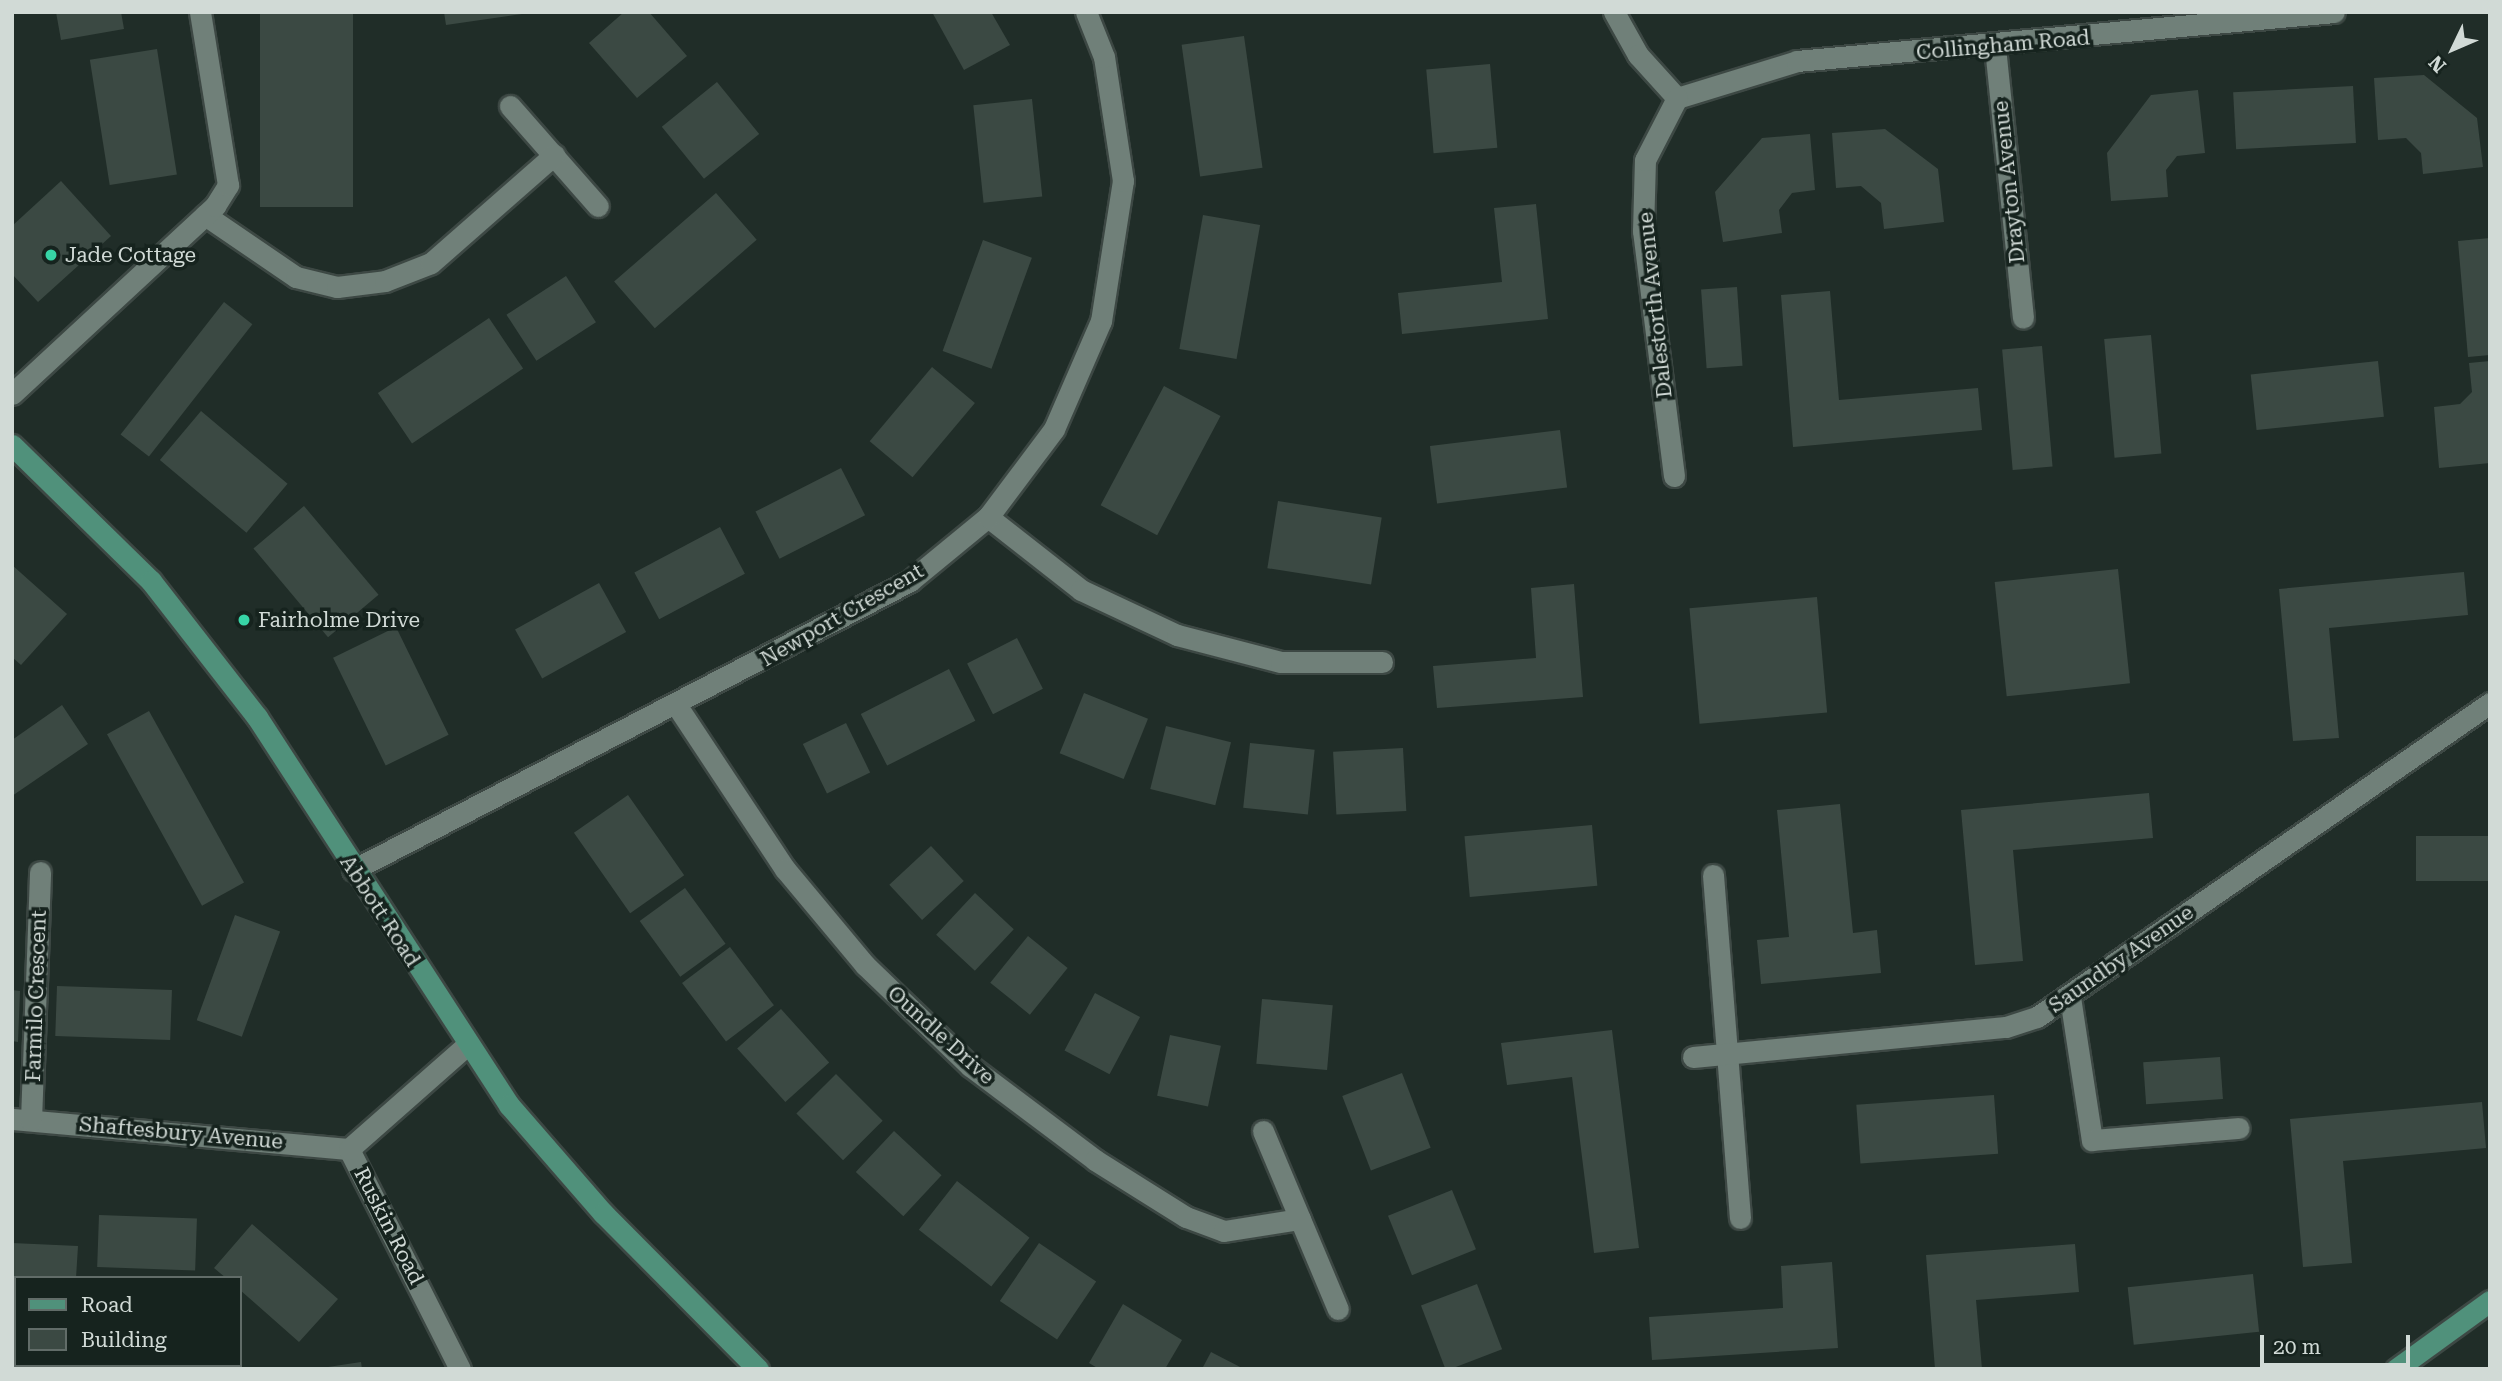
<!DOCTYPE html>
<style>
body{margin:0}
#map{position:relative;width:2502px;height:1381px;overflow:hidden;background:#202d28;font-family:"Roboto Serif",serif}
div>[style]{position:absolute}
.building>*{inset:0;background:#3b4943;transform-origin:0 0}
.roads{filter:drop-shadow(2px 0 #3d4844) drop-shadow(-2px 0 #3d4844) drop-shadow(0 2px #3d4844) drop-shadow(0 -2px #3d4844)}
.lane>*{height:21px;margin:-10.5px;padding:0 10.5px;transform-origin:10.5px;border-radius:10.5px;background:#708079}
.street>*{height:21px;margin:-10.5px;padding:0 10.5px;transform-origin:10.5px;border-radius:10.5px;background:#708079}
.primary>*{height:21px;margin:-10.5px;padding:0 10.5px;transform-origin:10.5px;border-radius:10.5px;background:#50917b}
.dots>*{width:19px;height:19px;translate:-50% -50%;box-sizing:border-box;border:4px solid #16231e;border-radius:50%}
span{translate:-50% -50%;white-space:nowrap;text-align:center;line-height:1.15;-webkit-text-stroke:7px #16231e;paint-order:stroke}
.street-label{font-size:21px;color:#d1dad6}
.poi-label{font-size:21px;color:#d1dad6}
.left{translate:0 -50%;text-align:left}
.frame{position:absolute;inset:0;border:14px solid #d1dad6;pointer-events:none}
.legend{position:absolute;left:14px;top:1276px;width:228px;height:91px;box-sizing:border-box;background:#16231e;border:2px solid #616c68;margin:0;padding:9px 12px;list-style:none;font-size:21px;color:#d1dad6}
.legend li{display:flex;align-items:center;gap:14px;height:35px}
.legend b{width:35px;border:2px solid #616c68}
.north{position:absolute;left:2418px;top:14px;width:70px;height:70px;-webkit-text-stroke:5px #16231e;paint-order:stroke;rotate:226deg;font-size:19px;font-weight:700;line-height:28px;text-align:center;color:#d1dad6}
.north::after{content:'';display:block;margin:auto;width:24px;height:32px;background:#d1dad6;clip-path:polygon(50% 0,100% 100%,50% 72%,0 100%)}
.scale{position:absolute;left:2260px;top:1335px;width:150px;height:32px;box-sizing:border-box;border:4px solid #d1dad6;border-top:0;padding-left:9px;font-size:21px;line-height:24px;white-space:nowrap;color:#d1dad6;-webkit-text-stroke:5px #16231e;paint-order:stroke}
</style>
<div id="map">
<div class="building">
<i style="clip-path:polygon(56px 12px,121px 12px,124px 29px,61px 40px)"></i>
<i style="left:260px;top:12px;width:93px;height:195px"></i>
<i style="clip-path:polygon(444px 12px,522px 12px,522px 14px,446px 25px)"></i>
<i style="clip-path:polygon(624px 12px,649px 12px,687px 56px,637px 98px,589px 43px)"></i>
<i style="clip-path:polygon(932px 12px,991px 12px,1010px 45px,964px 70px)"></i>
<i style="left:1244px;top:36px;width:133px;height:63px;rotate:82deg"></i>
<i style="left:157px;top:49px;width:127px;height:68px;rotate:81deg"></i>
<i style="left:1490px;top:64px;width:84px;height:64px;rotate:85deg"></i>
<i style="clip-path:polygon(2424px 75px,2477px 118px,2483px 167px,2423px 174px,2421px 153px,2406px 138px,2378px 140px,2374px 78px)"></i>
<i style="left:717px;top:82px;width:67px;height:71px;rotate:51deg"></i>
<i style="left:2353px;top:86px;width:57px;height:120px;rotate:87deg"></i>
<i style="clip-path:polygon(2198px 90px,2205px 153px,2177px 156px,2166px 170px,2168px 197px,2111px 201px,2107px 153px,2151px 95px)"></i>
<i style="left:1032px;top:99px;width:98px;height:59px;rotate:84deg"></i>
<i style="clip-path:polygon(1885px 129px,1938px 169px,1944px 222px,1884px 229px,1881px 203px,1861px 186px,1836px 188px,1832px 133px)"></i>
<i style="clip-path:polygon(1810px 134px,1815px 190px,1792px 193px,1779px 210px,1782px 233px,1723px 242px,1715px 192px,1762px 138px)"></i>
<i style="clip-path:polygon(61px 181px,111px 236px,38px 302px,12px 274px,12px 226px)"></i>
<i style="left:716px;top:193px;width:62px;height:135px;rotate:49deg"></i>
<i style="clip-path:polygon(1536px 204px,1548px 319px,1402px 334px,1398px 293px,1502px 282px,1494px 208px)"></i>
<i style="left:1203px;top:215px;width:58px;height:136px;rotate:10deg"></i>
<i style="clip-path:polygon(2490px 238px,2490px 355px,2468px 357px,2458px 241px)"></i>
<i style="left:983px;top:240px;width:52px;height:118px;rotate:20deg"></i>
<i style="left:566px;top:276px;width:55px;height:71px;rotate:57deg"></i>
<i style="left:1737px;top:287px;width:79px;height:36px;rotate:86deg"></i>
<i style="clip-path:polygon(1830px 291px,1839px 400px,1978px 388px,1982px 430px,1793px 447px,1781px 295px)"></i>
<i style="left:224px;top:302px;width:36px;height:168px;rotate:38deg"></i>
<i style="left:489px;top:318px;width:61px;height:134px;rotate:56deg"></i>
<i style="left:2151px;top:335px;width:119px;height:47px;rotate:85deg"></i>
<i style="left:2042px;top:346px;width:121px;height:40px;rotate:85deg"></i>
<i style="left:2378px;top:361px;width:56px;height:128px;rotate:84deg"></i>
<i style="clip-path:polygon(2490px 361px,2490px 463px,2439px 468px,2434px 407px,2460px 404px,2472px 392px,2469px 363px)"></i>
<i style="left:932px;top:367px;width:56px;height:97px;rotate:40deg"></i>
<i style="left:1164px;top:386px;width:64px;height:135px;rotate:28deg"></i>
<i style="left:201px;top:411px;width:113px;height:64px;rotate:40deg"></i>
<i style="left:1560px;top:430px;width:58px;height:131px;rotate:83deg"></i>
<i style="left:841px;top:468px;width:53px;height:96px;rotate:63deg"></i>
<i style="left:1278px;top:501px;width:105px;height:68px;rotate:9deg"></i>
<i style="left:304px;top:506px;width:116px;height:66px;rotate:50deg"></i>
<i style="left:720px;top:527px;width:53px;height:97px;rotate:62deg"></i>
<i style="clip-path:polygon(12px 565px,67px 614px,21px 665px,12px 657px)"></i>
<i style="left:2118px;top:569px;width:115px;height:124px;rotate:84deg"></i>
<i style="clip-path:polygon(2464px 572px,2468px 615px,2329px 628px,2339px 738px,2293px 741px,2279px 589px)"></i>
<i style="left:599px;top:583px;width:56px;height:96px;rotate:61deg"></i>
<i style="clip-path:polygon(1574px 584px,1583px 697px,1437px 708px,1433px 666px,1536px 658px,1531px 588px)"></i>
<i style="left:1817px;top:597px;width:116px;height:128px;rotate:85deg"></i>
<i style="left:396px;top:627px;width:120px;height:70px;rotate:64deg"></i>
<i style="left:1017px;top:638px;width:57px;height:56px;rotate:63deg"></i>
<i style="left:949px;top:669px;width:58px;height:99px;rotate:63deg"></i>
<i style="left:1084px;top:693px;width:69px;height:65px;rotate:22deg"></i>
<i style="clip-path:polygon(62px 705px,88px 744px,12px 796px,12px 740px)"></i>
<i style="left:149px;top:711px;width:196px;height:48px;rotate:61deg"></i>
<i style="left:846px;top:723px;width:55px;height:48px;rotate:64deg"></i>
<i style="left:1166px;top:726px;width:67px;height:65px;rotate:14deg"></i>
<i style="left:1250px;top:743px;width:65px;height:65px;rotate:6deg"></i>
<i style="left:1403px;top:748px;width:63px;height:70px;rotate:87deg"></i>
<i style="clip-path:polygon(2149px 793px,2153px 838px,2013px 850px,2023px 961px,1975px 965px,1961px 810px)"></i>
<i style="left:628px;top:795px;width:98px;height:66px;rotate:55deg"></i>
<i style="clip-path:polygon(1840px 804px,1853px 933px,1877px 930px,1881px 973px,1761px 984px,1757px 940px,1789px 937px,1777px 810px)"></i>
<i style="left:1592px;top:825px;width:61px;height:128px;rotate:85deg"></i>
<i style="left:2490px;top:836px;width:45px;height:74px;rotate:90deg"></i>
<i style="left:931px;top:846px;width:48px;height:57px;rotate:47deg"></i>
<i style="left:685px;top:888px;width:69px;height:56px;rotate:54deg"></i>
<i style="left:975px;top:893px;width:53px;height:57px;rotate:43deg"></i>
<i style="left:235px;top:915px;width:48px;height:112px;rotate:20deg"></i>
<i style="left:1028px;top:936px;width:51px;height:60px;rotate:39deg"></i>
<i style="left:730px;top:947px;width:73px;height:60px;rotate:53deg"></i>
<i style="left:57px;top:986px;width:115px;height:50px;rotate:2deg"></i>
<i style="clip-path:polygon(12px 990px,20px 991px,18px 1042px,12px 1041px)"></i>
<i style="left:1095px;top:993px;width:51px;height:65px;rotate:28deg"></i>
<i style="left:1262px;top:999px;width:71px;height:65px;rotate:5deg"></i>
<i style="left:781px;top:1009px;width:72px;height:59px;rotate:48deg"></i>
<i style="clip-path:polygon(1612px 1030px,1639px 1248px,1594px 1253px,1572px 1077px,1507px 1085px,1501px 1043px)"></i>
<i style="left:1170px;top:1035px;width:52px;height:62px;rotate:12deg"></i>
<i style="left:2220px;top:1057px;width:42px;height:77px;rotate:86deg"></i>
<i style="left:1402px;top:1073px;width:80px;height:64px;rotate:69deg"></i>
<i style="left:836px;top:1074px;width:66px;height:56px;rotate:45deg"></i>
<i style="left:1994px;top:1095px;width:59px;height:138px;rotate:86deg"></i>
<i style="clip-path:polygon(2482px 1102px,2486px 1148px,2343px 1161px,2352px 1263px,2303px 1267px,2290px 1119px)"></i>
<i style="left:894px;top:1131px;width:65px;height:56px;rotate:43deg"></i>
<i style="left:957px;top:1181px;width:92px;height:62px;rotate:38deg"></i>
<i style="left:1452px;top:1190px;width:64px;height:69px;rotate:68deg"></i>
<i style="left:99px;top:1215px;width:98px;height:52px;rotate:2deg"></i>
<i style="clip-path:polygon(252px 1224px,338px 1299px,299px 1342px,240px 1290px,240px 1278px,226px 1278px,214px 1268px)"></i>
<i style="clip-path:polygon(12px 1243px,78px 1246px,76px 1278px,16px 1278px,12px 1299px)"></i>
<i style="left:1039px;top:1243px;width:69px;height:70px;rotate:34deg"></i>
<i style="clip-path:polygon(2075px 1244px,2079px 1292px,1976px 1300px,1982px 1369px,1935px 1369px,1926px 1255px)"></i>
<i style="clip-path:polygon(1832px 1262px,1838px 1348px,1652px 1360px,1649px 1317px,1783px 1308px,1781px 1266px)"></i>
<i style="left:2253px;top:1274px;width:58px;height:126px;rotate:84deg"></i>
<i style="left:1477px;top:1284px;width:70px;height:60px;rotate:69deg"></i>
<i style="clip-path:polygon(1123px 1304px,1182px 1340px,1165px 1369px,1099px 1369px,1089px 1363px)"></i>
<i style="clip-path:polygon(1211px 1352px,1244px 1369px,1202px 1369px)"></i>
<i style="clip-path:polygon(361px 1362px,362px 1369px,328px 1369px,328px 1367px)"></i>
</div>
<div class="roads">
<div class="lane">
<i style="left:1713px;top:875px;width:344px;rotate:85.5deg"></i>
<i style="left:2070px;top:997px;width:145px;rotate:81.3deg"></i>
<i style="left:2092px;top:1140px;width:147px;rotate:-4.7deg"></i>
</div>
<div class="street">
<i style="left:1614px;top:12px;width:49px;rotate:60.8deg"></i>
<i style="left:1638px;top:55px;width:58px;rotate:47.8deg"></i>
<i style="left:1995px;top:47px;width:272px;rotate:84.1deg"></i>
<i style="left:1677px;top:98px;width:126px;rotate:-17.1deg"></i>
<i style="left:1797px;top:61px;width:539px;rotate:-5.21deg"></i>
<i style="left:510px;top:106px;width:133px;rotate:48.7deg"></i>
<i style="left:205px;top:215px;width:110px;rotate:34.3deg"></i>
<i style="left:296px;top:277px;width:42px;rotate:13.7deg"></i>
<i style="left:337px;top:287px;width:48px;rotate:-7.1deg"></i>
<i style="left:385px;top:281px;width:49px;rotate:-21.4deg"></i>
<i style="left:431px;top:263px;width:164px;rotate:-41.3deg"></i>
<i style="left:12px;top:394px;width:277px;rotate:-42.8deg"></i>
<i style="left:215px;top:206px;width:25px;rotate:-58deg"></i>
<i style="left:228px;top:185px;width:175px;rotate:-99.2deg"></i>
<i style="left:1674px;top:476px;width:247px;rotate:-97.2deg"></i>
<i style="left:1643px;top:231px;width:71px;rotate:-88.4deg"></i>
<i style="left:1645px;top:160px;width:70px;rotate:-62.7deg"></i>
<i style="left:988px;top:517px;width:118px;rotate:38.1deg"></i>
<i style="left:1081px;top:590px;width:106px;rotate:25.1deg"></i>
<i style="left:1177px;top:635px;width:107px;rotate:14.6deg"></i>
<i style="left:1281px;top:662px;width:101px"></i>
<i style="left:677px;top:706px;width:196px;rotate:56.5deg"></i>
<i style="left:785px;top:869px;width:125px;rotate:50.2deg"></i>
<i style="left:865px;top:965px;width:146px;rotate:43.9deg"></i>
<i style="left:970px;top:1066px;width:156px;rotate:36.9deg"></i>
<i style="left:1095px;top:1160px;width:107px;rotate:32.1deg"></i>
<i style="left:1186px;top:1217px;width:40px;rotate:20.2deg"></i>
<i style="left:1224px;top:1231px;width:77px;rotate:-9deg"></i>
<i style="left:353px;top:870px;width:628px;rotate:-27.42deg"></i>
<i style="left:910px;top:581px;width:101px;rotate:-39.4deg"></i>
<i style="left:988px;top:517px;width:110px;rotate:-53.1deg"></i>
<i style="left:1054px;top:429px;width:118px;rotate:-66.5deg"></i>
<i style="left:1101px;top:321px;width:142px;rotate:-81.1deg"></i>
<i style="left:1123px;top:181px;width:125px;rotate:-98.7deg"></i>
<i style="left:1104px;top:57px;width:48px;rotate:-111.8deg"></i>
<i style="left:1693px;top:1057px;width:314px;rotate:-5.5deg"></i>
<i style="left:2006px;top:1027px;width:33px;rotate:-18deg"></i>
<i style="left:2037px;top:1017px;width:551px;rotate:-34.73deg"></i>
<i style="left:12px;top:1119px;width:338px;rotate:5.1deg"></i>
<i style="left:31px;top:1120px;width:248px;rotate:-87.9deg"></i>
<i style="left:1263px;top:1131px;width:193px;rotate:67.2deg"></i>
<i style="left:460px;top:1369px;width:246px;rotate:-116.8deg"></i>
<i style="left:349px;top:1149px;width:156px;rotate:-41.4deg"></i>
</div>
<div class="primary">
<i style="left:12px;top:445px;width:194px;rotate:44.4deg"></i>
<i style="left:151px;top:581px;width:172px;rotate:52.1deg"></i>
<i style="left:257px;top:717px;width:463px;rotate:57deg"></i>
<i style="left:509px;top:1105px;width:143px;rotate:49deg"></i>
<i style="left:603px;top:1213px;width:220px;rotate:45.2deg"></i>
<i style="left:2396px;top:1369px;width:116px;rotate:-35.9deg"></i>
</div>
</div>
<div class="dots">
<i style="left:51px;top:255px;background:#37d4a6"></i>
<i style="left:244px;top:620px;background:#37d4a6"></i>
</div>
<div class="street-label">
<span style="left:2003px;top:45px;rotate:-5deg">Collingham Road</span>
<span style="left:2009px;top:182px;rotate:-96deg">Drayton Avenue</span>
<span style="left:1655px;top:305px;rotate:-96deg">Dalestorth Avenue</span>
<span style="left:842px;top:615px;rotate:-30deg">Newport Crescent</span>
<span style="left:380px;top:911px;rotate:57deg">Abbott Road</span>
<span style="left:2121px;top:959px;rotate:-35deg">Saundby Avenue</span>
<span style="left:36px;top:996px;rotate:-88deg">Farmilo Crescent</span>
<span style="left:941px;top:1035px;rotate:42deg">Oundle Drive</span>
<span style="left:181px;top:1133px;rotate:5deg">Shaftesbury Avenue</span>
<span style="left:389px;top:1226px;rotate:63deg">Ruskin Road</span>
</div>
<div class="poi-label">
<span class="left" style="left:65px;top:255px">Jade Cottage</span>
<span class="left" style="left:258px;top:620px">Fairholme Drive</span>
</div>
<div class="frame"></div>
<ul class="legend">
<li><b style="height:9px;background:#50917b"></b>Road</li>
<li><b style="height:19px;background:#3b4943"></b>Building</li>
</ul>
<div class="north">N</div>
<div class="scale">20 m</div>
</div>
